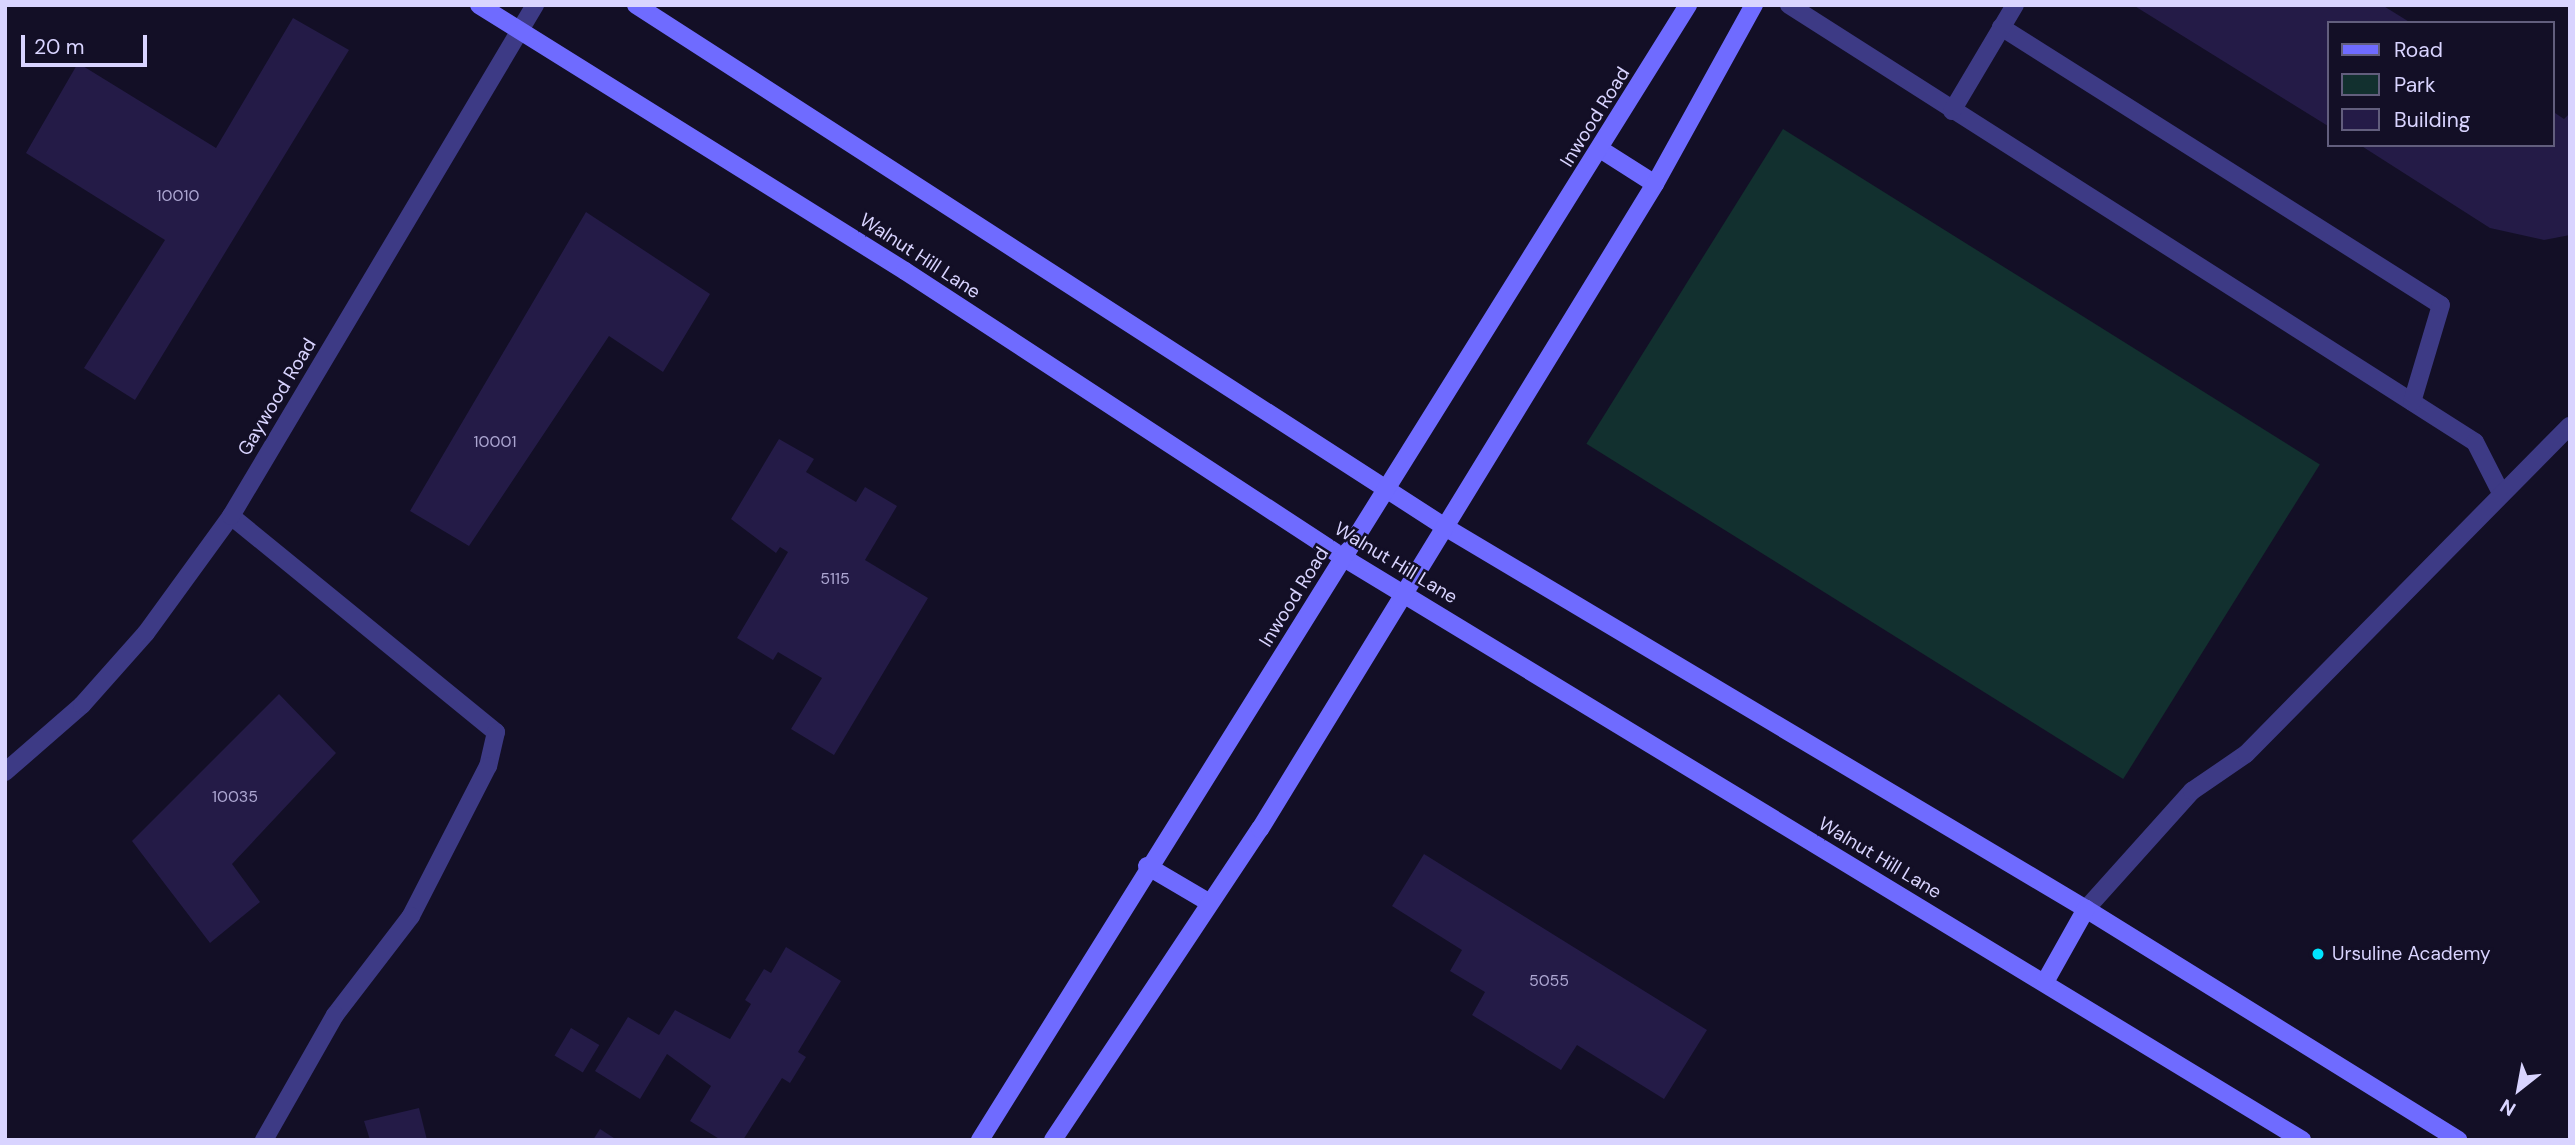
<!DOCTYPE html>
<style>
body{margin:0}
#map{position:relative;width:2575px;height:1145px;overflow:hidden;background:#130f26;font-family:"DM Sans",sans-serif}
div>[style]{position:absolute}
.green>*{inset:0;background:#12302f;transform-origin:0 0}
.building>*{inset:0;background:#241b47;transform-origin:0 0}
.lane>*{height:18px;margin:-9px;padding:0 9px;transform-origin:9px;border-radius:9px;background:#3d3a85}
.street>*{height:18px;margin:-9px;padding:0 9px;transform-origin:9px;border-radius:9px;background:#3d3a85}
.secondary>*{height:18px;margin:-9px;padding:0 9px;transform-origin:9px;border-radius:9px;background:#6f6bff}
.dots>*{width:19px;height:19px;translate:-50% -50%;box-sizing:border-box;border:4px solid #130f26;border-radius:50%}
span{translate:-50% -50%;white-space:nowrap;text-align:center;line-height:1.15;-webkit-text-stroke:5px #130f26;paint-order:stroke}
.number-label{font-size:16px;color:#aca6d1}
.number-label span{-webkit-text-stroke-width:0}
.street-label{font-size:19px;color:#d9d4ff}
.poi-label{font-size:19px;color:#d9d4ff}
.left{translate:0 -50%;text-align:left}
.frame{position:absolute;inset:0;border:7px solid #d9d4ff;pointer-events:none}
.legend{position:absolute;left:2327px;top:21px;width:228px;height:126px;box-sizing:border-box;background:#130f26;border:2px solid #625e7d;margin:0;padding:9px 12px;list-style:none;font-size:21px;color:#d9d4ff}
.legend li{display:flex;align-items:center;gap:14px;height:35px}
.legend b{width:35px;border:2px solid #625e7d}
.north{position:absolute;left:2484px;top:1054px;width:70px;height:70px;-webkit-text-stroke:5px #130f26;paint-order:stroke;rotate:211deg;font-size:19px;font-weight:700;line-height:28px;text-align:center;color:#d9d4ff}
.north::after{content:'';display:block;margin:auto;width:24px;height:32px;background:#d9d4ff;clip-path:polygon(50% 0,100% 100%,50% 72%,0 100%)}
.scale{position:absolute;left:21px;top:35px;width:126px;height:32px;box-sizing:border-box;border:4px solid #d9d4ff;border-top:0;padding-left:9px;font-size:21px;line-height:24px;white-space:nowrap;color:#d9d4ff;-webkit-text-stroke:5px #130f26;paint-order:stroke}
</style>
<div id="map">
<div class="green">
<i style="left:1783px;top:129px;width:633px;height:371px;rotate:32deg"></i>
</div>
<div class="building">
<i style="clip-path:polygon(2133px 5px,2382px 5px,2411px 23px,2328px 23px,2328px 126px)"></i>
<i style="clip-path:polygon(293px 18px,349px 50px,135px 400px,84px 368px,165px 240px,26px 153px,78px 63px,216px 148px)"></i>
<i style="clip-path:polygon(2552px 111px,2564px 119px,2570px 113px,2570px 235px,2544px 240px,2490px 228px,2360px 145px,2552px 145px)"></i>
<i style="clip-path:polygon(586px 212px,710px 294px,663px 372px,609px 336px,469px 546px,410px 511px)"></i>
<i style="clip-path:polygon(779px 439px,814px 459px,806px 472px,856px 502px,865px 487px,897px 506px,865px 560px,928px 598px,834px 755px,791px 729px,822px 678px,778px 652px,773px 660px,737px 638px,788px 552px,780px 547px,776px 553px,731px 519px)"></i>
<i style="clip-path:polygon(279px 694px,336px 753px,232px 864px,260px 902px,210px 943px,132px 841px)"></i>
<i style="clip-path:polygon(1424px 854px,1707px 1030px,1664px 1099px,1577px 1045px,1561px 1070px,1472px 1015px,1485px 992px,1450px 971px,1462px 950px,1392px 906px)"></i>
<i style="clip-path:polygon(786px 947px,841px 981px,798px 1052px,806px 1057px,790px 1083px,782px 1078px,743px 1140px,721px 1140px,690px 1121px,711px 1086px,667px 1054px,640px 1099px,595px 1071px,628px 1017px,659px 1035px,675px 1010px,730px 1039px,751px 1004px,745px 1000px,764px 969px,771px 973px)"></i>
<i style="left:571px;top:1028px;width:33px;height:32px;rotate:31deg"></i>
<i style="clip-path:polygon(419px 1108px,427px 1140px,370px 1140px,364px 1121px)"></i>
<i style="clip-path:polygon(600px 1129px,617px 1140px,593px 1140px)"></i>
</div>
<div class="lane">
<i style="left:1789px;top:5px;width:813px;rotate:32.5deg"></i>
<i style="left:2475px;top:442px;width:57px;rotate:63deg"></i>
<i style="left:231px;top:516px;width:342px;rotate:39.2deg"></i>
<i style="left:496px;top:732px;width:35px;rotate:103deg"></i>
<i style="left:488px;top:766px;width:169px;rotate:117.2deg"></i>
<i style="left:411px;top:916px;width:125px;rotate:127.5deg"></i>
<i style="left:335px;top:1015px;width:144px;rotate:119.6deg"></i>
<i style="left:2086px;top:909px;width:159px;rotate:-48.1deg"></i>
<i style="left:2192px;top:791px;width:65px;rotate:-34.4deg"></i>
<i style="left:2246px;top:754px;width:461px;rotate:-45.4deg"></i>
</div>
<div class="street">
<i style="left:2001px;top:27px;width:520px;rotate:32.29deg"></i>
<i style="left:2441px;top:305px;width:101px;rotate:106.6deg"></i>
<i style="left:1952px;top:111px;width:123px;rotate:-59.3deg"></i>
<i style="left:5px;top:772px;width:102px;rotate:-41deg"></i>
<i style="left:82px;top:705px;width:96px;rotate:-48.4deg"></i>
<i style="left:146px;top:633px;width:145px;rotate:-54deg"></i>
<i style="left:231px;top:516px;width:595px;rotate:-59.25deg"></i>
</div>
<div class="secondary">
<i style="left:479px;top:5px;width:502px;rotate:31.98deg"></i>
<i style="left:905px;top:271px;width:524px;rotate:33.17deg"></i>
<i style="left:1344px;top:558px;width:1121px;rotate:31.28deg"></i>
<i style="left:636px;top:5px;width:963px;rotate:32.83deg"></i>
<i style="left:1445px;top:527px;width:746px;rotate:30.79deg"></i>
<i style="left:2086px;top:909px;width:438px;rotate:31.8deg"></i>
<i style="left:1600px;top:149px;width:65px;rotate:32.5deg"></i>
<i style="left:1147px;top:866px;width:71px;rotate:30.5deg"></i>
<i style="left:2045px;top:982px;width:84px;rotate:-60.7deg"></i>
<i style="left:980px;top:1140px;width:1338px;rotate:-58.04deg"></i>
<i style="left:1053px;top:1140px;width:374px;rotate:-56.4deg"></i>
<i style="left:1260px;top:829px;width:756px;rotate:-58.52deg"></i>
<i style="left:1655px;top:184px;width:205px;rotate:-61.1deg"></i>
</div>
<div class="dots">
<i style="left:2318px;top:954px;background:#00e5ff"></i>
</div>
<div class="number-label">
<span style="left:178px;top:196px">10010</span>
<span style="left:495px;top:442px">10001</span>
<span style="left:835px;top:579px">5115</span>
<span style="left:235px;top:797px">10035</span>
<span style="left:1549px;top:981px">5055</span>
</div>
<div class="street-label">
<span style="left:1595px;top:117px;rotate:-58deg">Inwood Road</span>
<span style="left:920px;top:256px;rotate:33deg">Walnut Hill Lane</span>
<span style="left:277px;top:397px;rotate:-59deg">Gaywood Road</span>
<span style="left:1396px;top:563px;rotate:31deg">Walnut Hill Lane</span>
<span style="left:1294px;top:597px;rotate:-58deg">Inwood Road</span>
<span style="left:1880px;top:858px;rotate:31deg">Walnut Hill Lane</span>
</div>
<div class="poi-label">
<span class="left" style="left:2332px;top:954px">Ursuline Academy</span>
</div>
<div class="frame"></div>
<ul class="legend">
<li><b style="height:9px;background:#6f6bff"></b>Road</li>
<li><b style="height:19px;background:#12302f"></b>Park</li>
<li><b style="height:19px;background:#241b47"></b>Building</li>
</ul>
<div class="north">N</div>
<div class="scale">20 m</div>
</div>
